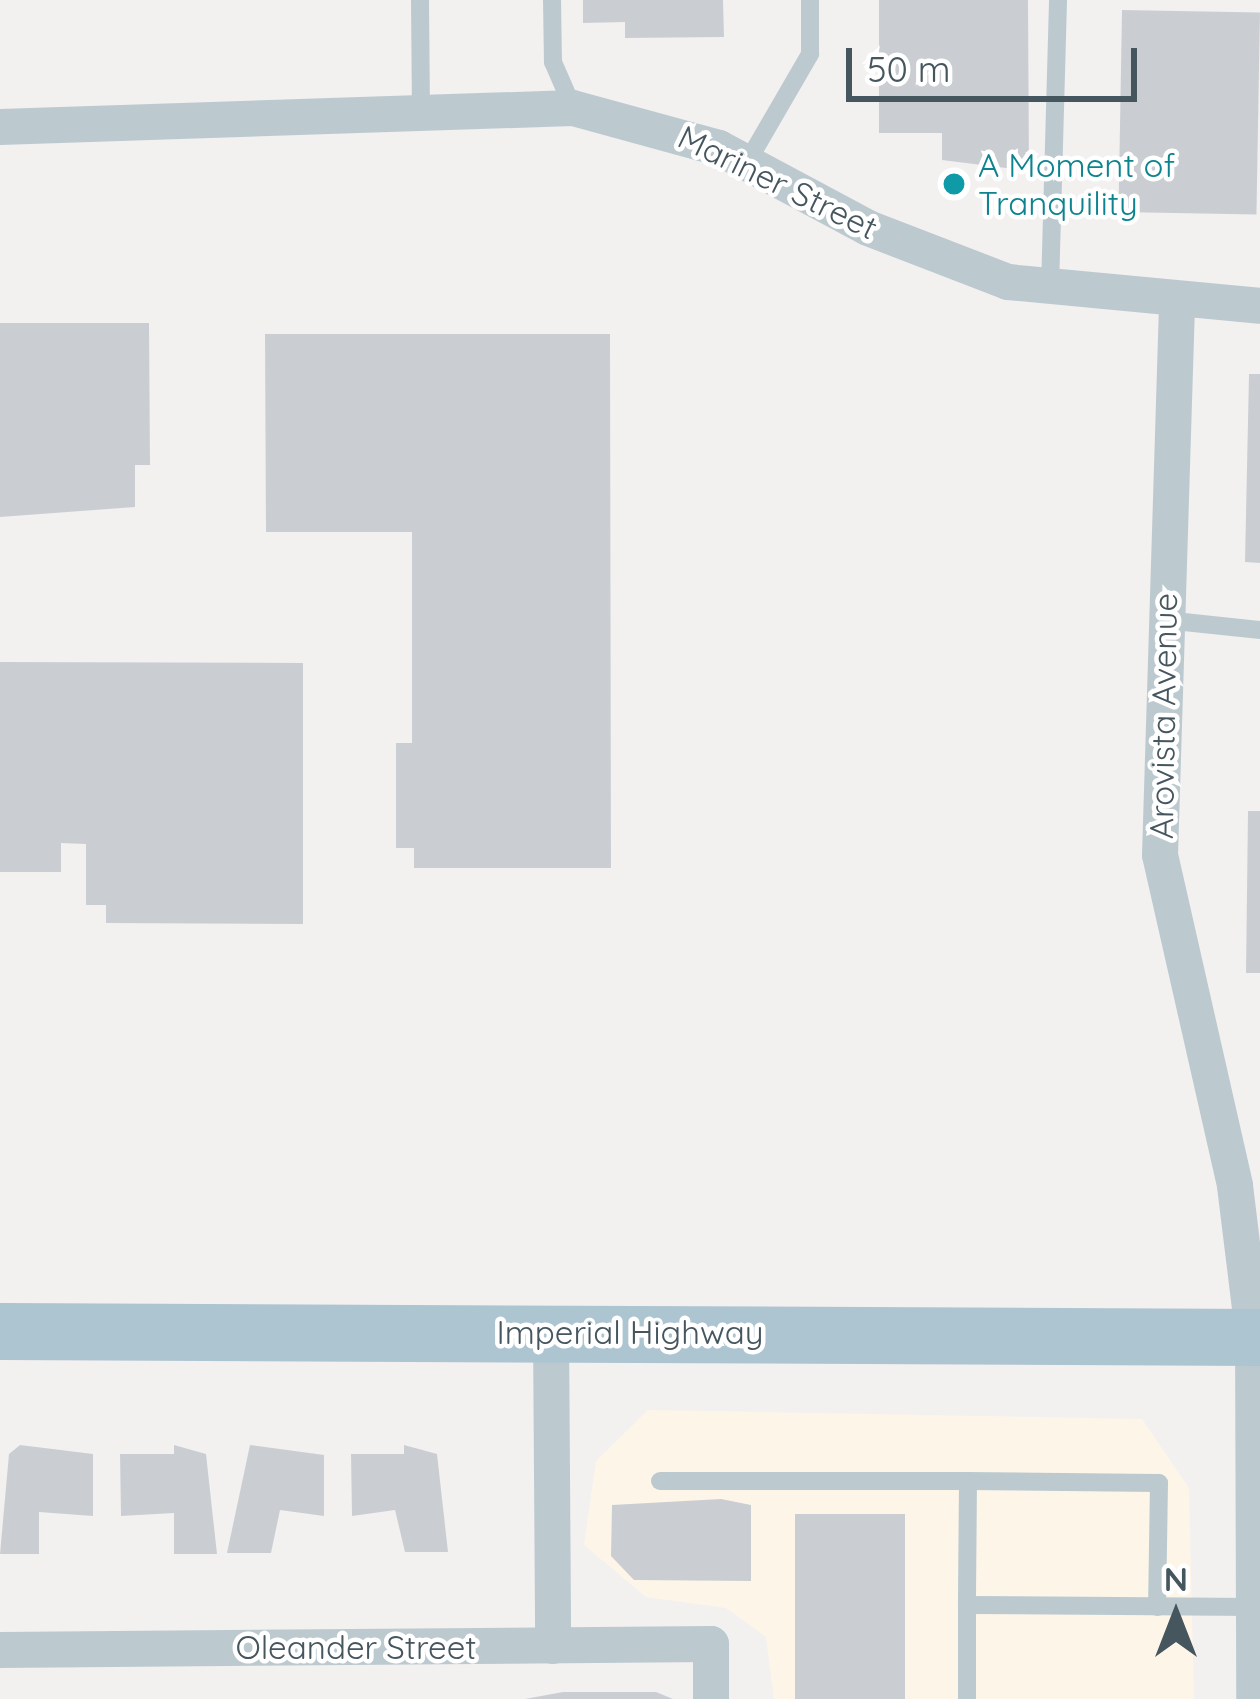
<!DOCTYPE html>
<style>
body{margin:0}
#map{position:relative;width:1260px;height:1699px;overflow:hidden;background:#f3f0f0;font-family:Quicksand,sans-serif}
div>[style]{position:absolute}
.commercial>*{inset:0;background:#fef5e9}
.building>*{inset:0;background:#caced3;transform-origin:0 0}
.service>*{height:18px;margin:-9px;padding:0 9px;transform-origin:9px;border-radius:9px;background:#bccad0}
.minor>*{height:36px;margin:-18px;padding:0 18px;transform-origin:18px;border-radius:18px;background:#bccad0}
.primary>*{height:57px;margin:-28.5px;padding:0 28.5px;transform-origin:28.5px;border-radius:28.5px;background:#adc4d1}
.dots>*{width:33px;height:33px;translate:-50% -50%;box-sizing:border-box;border:6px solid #fff;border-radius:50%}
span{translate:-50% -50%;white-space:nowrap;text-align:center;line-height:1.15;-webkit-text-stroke:9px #fff;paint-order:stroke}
.culture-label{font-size:33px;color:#0d838f}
.left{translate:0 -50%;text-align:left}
.street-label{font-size:33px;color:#46565f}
.north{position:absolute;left:1116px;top:1555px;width:120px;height:120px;-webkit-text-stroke:9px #fff;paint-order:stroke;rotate:0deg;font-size:33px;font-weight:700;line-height:48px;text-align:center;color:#46565f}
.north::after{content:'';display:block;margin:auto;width:42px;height:54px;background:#46565f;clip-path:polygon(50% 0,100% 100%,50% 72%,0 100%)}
.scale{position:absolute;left:846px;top:48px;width:291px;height:54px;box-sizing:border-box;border:6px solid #46565f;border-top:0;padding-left:15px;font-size:36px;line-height:42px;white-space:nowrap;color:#46565f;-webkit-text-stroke:9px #fff;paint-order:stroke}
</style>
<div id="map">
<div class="commercial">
<i style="clip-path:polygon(648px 1410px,1142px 1419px,1189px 1488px,1194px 1699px,774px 1699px,766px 1637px,726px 1608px,646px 1597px,584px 1545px,596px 1461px)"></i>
</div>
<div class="building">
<i style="clip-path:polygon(583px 0,723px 0,724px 37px,625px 38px,625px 22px,583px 23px)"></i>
<i style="clip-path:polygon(879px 0,1028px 0,1029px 171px,942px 160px,942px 133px,879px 133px)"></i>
<i style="left:1122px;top:10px;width:138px;height:202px;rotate:1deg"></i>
<i style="clip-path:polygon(0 323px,149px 323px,150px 465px,135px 465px,135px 507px,0 517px)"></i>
<i style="clip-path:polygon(265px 334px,610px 334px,611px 868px,414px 868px,414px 848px,396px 848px,396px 743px,412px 743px,412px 532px,266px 532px)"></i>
<i style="clip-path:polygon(1249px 374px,1260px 374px,1260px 563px,1245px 562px)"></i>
<i style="clip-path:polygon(0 662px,303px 663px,303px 924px,106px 923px,106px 905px,86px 905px,86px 844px,61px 843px,61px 872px,0 872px)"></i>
<i style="clip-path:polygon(1248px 811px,1260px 811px,1260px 973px,1246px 973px)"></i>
<i style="clip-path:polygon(20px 1445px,93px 1454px,93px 1516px,39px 1512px,39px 1554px,0 1554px,9px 1454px)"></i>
<i style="clip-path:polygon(174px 1445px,206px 1454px,217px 1554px,174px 1554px,174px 1513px,121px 1516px,120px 1454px,174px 1454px)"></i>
<i style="clip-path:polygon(250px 1445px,324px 1455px,324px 1516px,280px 1510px,271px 1553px,227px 1553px)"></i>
<i style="clip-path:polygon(404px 1445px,437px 1454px,448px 1552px,405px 1552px,395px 1510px,352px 1516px,351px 1454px,404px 1454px)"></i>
<i style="clip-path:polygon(721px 1499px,751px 1505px,751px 1581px,634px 1580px,611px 1556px,612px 1505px)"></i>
<i style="left:795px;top:1514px;width:110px;height:185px"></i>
<i style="clip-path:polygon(563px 1692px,656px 1692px,673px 1699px,525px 1699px)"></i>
</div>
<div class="service">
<i style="left:420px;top:0;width:113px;rotate:89.5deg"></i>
<i style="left:552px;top:0;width:62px;rotate:89.1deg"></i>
<i style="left:553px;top:62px;width:50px;rotate:66.5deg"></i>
<i style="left:748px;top:161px;width:124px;rotate:-59.9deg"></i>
<i style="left:810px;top:54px;width:54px;rotate:-90deg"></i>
<i style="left:1050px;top:288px;width:288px;rotate:-88.4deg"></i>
<i style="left:1165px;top:620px;width:96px;rotate:6deg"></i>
<i style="left:660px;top:1481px;width:308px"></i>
<i style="left:968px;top:1481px;width:124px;rotate:90.5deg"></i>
<i style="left:967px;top:1605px;width:287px;rotate:0.4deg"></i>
<i style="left:968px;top:1481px;width:191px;rotate:0.6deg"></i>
<i style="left:1159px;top:1483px;width:124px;rotate:90.9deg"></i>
<i style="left:967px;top:1605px;width:94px;rotate:90deg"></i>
</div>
<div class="minor">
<i style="left:0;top:127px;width:573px;rotate:-1.9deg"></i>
<i style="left:573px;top:108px;width:151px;rotate:15.3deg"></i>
<i style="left:719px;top:148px;width:169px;rotate:28.2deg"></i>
<i style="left:868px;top:228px;width:150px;rotate:21.1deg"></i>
<i style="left:1008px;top:282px;width:253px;rotate:5.4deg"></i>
<i style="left:1177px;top:305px;width:550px;rotate:91.77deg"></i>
<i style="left:1160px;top:855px;width:339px;rotate:77.2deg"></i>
<i style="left:1235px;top:1186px;width:148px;rotate:83deg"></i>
<i style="left:1253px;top:1333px;width:366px;rotate:89.8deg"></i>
<i style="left:551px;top:1331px;width:315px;rotate:89.6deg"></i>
<i style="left:0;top:1650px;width:711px;rotate:-0.48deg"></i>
<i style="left:711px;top:1644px;width:55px;rotate:90deg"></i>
</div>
<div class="primary">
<i style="left:0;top:1331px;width:1260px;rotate:0.27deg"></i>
</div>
<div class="dots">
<i style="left:954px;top:184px;background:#0f9aa8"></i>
</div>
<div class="culture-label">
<span class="left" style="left:978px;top:184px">A Moment of<br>Tranquility</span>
</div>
<div class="street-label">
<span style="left:778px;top:182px;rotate:26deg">Mariner Street</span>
<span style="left:1163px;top:716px;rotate:-89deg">Arovista Avenue</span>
<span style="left:630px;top:1332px">Imperial Highway</span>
<span style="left:356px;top:1647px">Oleander Street</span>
</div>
<div class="north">N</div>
<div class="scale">50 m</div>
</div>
